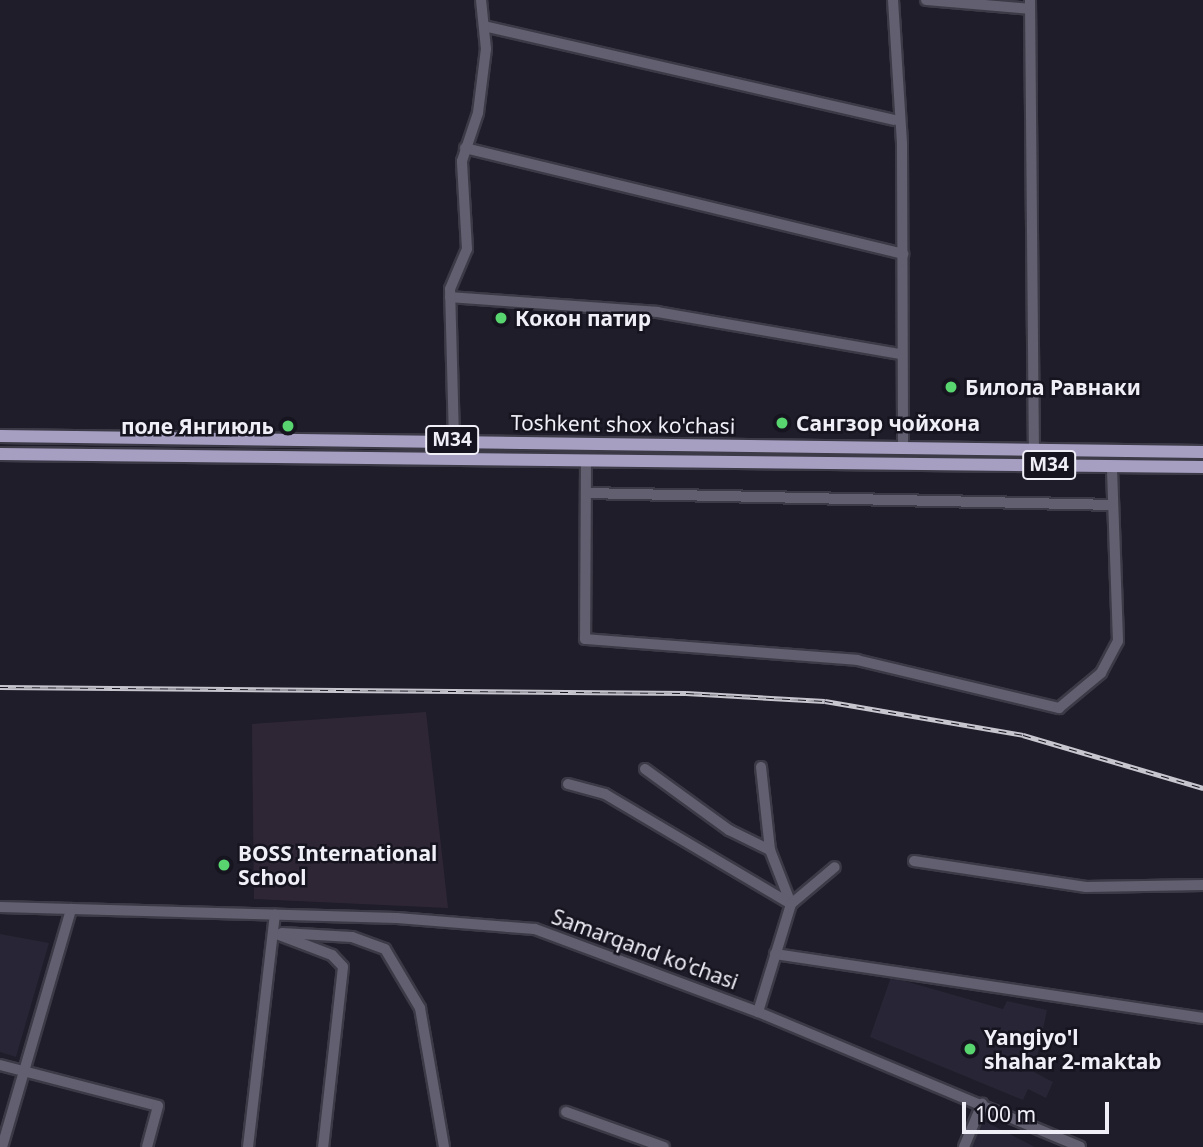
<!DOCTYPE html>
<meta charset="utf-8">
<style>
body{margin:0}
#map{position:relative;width:1203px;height:1147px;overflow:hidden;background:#1f1d29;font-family:"Noto Sans",sans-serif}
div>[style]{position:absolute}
.commercial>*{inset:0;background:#2f2635}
.built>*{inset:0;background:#282536}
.roads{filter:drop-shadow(2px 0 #3c3a46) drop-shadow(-2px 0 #3c3a46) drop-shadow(0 2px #3c3a46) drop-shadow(0 -2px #3c3a46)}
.minor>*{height:10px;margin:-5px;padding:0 5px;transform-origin:5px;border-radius:5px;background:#625f70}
.major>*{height:12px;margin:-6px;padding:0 6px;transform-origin:6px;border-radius:6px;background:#a69fc2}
.rail>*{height:5px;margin-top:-2.5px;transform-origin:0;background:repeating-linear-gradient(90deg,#16141f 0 8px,#c7c5ce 0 16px);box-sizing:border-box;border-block:2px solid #c7c5ce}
.dots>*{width:19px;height:19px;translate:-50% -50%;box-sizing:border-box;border:4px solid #16141f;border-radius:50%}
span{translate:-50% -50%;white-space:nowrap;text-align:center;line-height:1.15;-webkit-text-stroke:5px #16141f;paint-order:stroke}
.shield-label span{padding:2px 5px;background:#16141f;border:2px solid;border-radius:5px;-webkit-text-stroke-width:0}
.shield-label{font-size:19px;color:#f0eef7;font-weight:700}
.poi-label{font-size:21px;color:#f0eef7;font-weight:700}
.left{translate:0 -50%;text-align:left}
.right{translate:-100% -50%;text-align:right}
.street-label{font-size:21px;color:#f0eef7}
.scale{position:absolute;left:962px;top:1102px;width:147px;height:32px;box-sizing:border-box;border:4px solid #f0eef7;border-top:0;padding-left:9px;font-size:21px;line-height:24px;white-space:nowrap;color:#f0eef7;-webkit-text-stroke:5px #16141f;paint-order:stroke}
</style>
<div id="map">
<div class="commercial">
<i style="clip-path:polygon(426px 712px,448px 908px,254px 899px,252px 724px)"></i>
</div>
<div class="built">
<i style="clip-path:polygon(0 934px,49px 943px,16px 1057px,0 1052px)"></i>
<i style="clip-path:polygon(891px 977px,1003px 1009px,1007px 1001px,1047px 1010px,1034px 1072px,1053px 1082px,1046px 1098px,1028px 1089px,1023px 1100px,870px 1037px)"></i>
<i style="clip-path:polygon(980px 1119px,1035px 1147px,972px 1147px)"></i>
</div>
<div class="roads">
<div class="minor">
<i style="left:893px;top:0;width:144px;rotate:86.4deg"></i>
<i style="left:902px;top:144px;width:304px;rotate:89.8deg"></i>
<i style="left:926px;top:0;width:104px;rotate:4.9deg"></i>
<i style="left:1030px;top:0;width:451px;rotate:89.5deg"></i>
<i style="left:488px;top:27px;width:417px;rotate:12.9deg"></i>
<i style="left:465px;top:148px;width:451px;rotate:13.6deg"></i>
<i style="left:450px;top:297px;width:208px;rotate:4.1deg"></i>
<i style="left:657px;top:312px;width:248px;rotate:9.8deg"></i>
<i style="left:454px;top:440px;width:151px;rotate:-91.5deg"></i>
<i style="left:450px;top:289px;width:43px;rotate:-67deg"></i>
<i style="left:467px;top:249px;width:88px;rotate:-93.3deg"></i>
<i style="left:462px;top:161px;width:51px;rotate:-71.6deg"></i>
<i style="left:478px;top:113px;width:64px;rotate:-82.9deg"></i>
<i style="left:486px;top:49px;width:49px;rotate:-95.8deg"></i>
<i style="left:586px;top:461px;width:178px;rotate:90.3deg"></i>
<i style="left:585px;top:639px;width:273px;rotate:4.4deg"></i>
<i style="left:857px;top:660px;width:208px;rotate:13.4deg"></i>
<i style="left:1059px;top:708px;width:55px;rotate:-39.8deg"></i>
<i style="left:1101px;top:673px;width:36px;rotate:-62deg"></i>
<i style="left:1118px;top:641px;width:175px;rotate:-92deg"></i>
<i style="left:586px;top:493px;width:527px;rotate:1.3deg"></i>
<i style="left:761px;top:767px;width:83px;rotate:83.8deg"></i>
<i style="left:770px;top:850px;width:58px;rotate:68.7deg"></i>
<i style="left:645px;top:769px;width:104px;rotate:36deg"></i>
<i style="left:729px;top:830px;width:46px;rotate:26deg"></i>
<i style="left:568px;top:784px;width:38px;rotate:15deg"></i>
<i style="left:605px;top:794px;width:216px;rotate:30.6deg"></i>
<i style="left:914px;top:861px;width:174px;rotate:8.6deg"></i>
<i style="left:1086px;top:887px;width:117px;rotate:-1deg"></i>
<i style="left:0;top:907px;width:397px;rotate:1.6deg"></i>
<i style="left:397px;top:918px;width:138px;rotate:4.6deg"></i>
<i style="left:535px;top:929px;width:238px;rotate:20.4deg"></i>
<i style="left:758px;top:1012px;width:349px;rotate:22.7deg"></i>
<i style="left:274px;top:933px;width:62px;rotate:20.8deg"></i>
<i style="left:332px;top:955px;width:16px;rotate:47deg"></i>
<i style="left:343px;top:967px;width:181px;rotate:96.3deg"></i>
<i style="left:282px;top:933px;width:70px;rotate:3.3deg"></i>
<i style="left:352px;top:937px;width:35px;rotate:20deg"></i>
<i style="left:385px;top:949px;width:69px;rotate:59.3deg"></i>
<i style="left:420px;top:1008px;width:141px;rotate:80.2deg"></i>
<i style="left:775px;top:954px;width:433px;rotate:8.5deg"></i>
<i style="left:758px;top:1012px;width:113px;rotate:-73deg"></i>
<i style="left:791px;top:904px;width:57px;rotate:-40.1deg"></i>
<i style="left:0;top:1065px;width:163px;rotate:14.5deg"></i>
<i style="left:158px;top:1106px;width:42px;rotate:105deg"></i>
<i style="left:566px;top:1112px;width:104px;rotate:19.7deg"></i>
<i style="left:2px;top:1147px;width:248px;rotate:-73.8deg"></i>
<i style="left:248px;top:1147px;width:234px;rotate:-83.4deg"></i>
<i style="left:964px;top:1147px;width:47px;rotate:-67.3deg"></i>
</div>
<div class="major">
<i style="left:0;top:436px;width:1203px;rotate:0.76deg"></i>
<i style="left:0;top:454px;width:1203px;rotate:0.62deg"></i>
</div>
</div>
<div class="rail">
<i style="left:0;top:687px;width:686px;rotate:0.5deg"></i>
<i style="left:686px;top:693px;width:139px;rotate:3.3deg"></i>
<i style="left:825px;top:701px;width:201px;rotate:9.7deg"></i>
<i style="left:1023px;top:735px;width:188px;rotate:16.4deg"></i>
</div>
<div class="dots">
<i style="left:501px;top:318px;background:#58d56f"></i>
<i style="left:951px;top:387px;background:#58d56f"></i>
<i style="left:782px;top:423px;background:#58d56f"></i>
<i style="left:288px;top:426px;background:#58d56f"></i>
<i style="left:224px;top:865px;background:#58d56f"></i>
<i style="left:970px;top:1049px;background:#58d56f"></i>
</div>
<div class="shield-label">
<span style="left:452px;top:440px">M34</span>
<span style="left:1049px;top:465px">M34</span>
</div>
<div class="poi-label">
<span class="left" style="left:515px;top:318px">Кокон патир</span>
<span class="left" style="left:965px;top:387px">Билола Равнаки</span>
<span class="left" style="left:796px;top:423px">Сангзор чойхона</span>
<span class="right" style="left:274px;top:426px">поле Янгиюль</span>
<span class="left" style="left:238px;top:865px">BOSS International<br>School</span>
<span class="left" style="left:984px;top:1049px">Yangiyo'l<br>shahar 2-maktab</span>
</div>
<div class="street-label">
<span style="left:623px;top:424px;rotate:1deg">Toshkent shox ko'chasi</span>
<span style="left:645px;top:949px;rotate:20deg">Samarqand ko'chasi</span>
</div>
<div class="scale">100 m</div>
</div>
